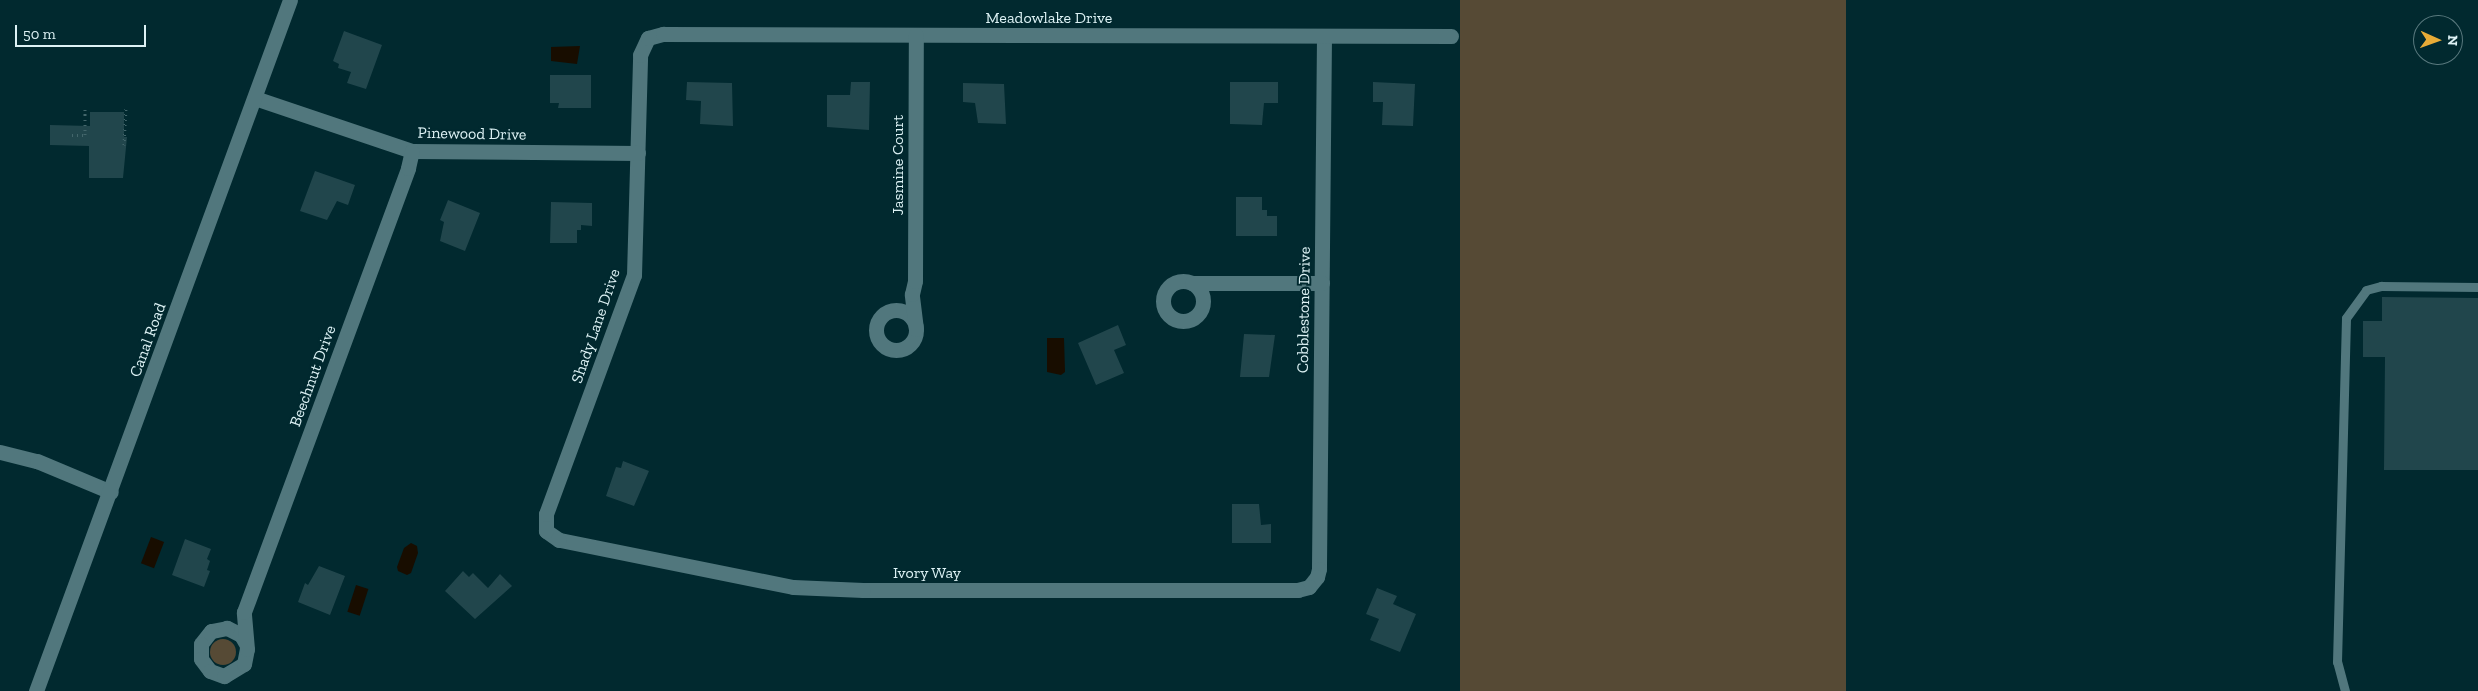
<!DOCTYPE html>
<style>
body{margin:0}
#map{position:relative;width:2478px;height:691px;overflow:hidden;background:#01292f;font-family:"Zilla Slab",serif}
div>[style]{position:absolute}
.green>*{inset:0;background:#564a35;transform-origin:0 0}
.round{border-radius:50%}
.water>*{inset:0;background:#180d00;transform-origin:0 0}
.building>*{inset:0;background:#21464c}
.path>*{height:3px;margin-top:-1.5px;transform-origin:0;background:repeating-linear-gradient(90deg,#43666b 0 1px,transparent 0 5px)}
.lane>*{height:9px;margin:-4.5px;padding:0 4.5px;transform-origin:4.5px;border-radius:4.5px;background:#51777d}
.street>*{height:15px;margin:-7.5px;padding:0 7.5px;transform-origin:7.5px;border-radius:7.5px;background:#51777d}
.street>.ring{margin:-7.5px;padding:0;box-sizing:content-box;background:none;border:15px solid #51777d;border-radius:50%}
.secondary>*{height:15px;margin:-7.5px;padding:0 7.5px;transform-origin:7.5px;border-radius:7.5px;background:#51777d}
span{translate:-50% -50%;white-space:nowrap;text-align:center;line-height:1.15;-webkit-text-stroke:4px #01292f;paint-order:stroke}
.street-label{font-size:16px;color:#ddf2f5}
.north{position:absolute;left:2413px;top:15px;width:50px;height:50px;box-sizing:border-box;background:#01292f;border:1px solid #59797e;border-radius:50%;rotate:92deg;font-size:14px;font-weight:700;line-height:20px;text-align:center;color:#ddf2f5}
.north::after{content:'';display:block;margin:auto;width:18px;height:22px;background:#e8ab37;clip-path:polygon(50% 0,100% 100%,50% 72%,0 100%)}
.scale{position:absolute;left:15px;top:25px;width:131px;height:22px;box-sizing:border-box;border:2px solid #ddf2f5;border-top:0;padding-left:6px;font-size:15px;line-height:18px;white-space:nowrap;color:#ddf2f5;-webkit-text-stroke:4px #01292f;paint-order:stroke}
</style>
<div id="map">
<div class="green">
<i style="left:1460px;top:0;width:386px;height:691px"></i>
<i class="round" style="left:210px;top:639px;width:26px;height:26px"></i>
</div>
<div class="water">
<i style="clip-path:polygon(580px 46px,577px 64px,551px 61px,551px 47px)"></i>
<i style="clip-path:polygon(1047px 338px,1064px 338px,1065px 372px,1061px 375px,1047px 372px)"></i>
<i style="left:151px;top:537px;width:14px;height:28px;rotate:21deg"></i>
<i style="clip-path:polygon(411px 543px,417px 546px,418px 553px,411px 573px,407px 575px,398px 571px,397px 567px,404px 548px)"></i>
<i style="left:356px;top:585px;width:13px;height:28px;rotate:18deg"></i>
</div>
<div class="building">
<i style="clip-path:polygon(344px 31px,382px 45px,366px 89px,347px 83px,351px 72px,338px 68px,339px 64px,333px 61px)"></i>
<i style="clip-path:polygon(550px 75px,591px 75px,591px 108px,558px 108px,559px 103px,550px 103px)"></i>
<i style="clip-path:polygon(687px 82px,732px 83px,733px 126px,700px 124px,701px 101px,686px 100px)"></i>
<i style="clip-path:polygon(851px 82px,870px 82px,869px 130px,827px 127px,827px 95px,850px 95px)"></i>
<i style="clip-path:polygon(1230px 82px,1278px 82px,1278px 103px,1264px 103px,1262px 125px,1230px 124px)"></i>
<i style="clip-path:polygon(1373px 82px,1415px 84px,1413px 126px,1382px 125px,1383px 102px,1373px 102px)"></i>
<i style="clip-path:polygon(963px 83px,1004px 84px,1006px 124px,978px 123px,975px 103px,963px 102px)"></i>
<i style="clip-path:polygon(90px 112px,124px 112px,124px 137px,127px 137px,123px 178px,89px 178px,89px 146px,50px 145px,50px 125px,90px 126px)"></i>
<i style="clip-path:polygon(315px 171px,355px 185px,348px 205px,337px 201px,327px 220px,300px 211px)"></i>
<i style="clip-path:polygon(1236px 197px,1262px 197px,1262px 210px,1267px 210px,1267px 216px,1277px 216px,1277px 236px,1236px 236px)"></i>
<i style="clip-path:polygon(448px 200px,480px 213px,465px 251px,440px 241px,444px 222px,440px 220px)"></i>
<i style="clip-path:polygon(551px 202px,592px 203px,592px 226px,581px 225px,581px 230px,577px 230px,577px 243px,550px 243px)"></i>
<i style="clip-path:polygon(2382px 297px,2478px 298px,2478px 470px,2384px 470px,2385px 357px,2363px 357px,2363px 321px,2382px 321px)"></i>
<i style="clip-path:polygon(1118px 325px,1126px 345px,1114px 350px,1124px 373px,1096px 385px,1078px 343px)"></i>
<i style="clip-path:polygon(1244px 334px,1275px 335px,1269px 377px,1240px 377px)"></i>
<i style="clip-path:polygon(623px 461px,649px 471px,634px 506px,606px 496px,616px 467px,621px 468px)"></i>
<i style="clip-path:polygon(1232px 504px,1259px 504px,1261px 525px,1271px 524px,1271px 543px,1232px 543px)"></i>
<i style="clip-path:polygon(185px 539px,211px 549px,207px 559px,210px 561px,207px 570px,210px 571px,204px 587px,172px 575px)"></i>
<i style="clip-path:polygon(319px 566px,345px 576px,330px 615px,298px 602px,305px 583px,308px 585px)"></i>
<i style="clip-path:polygon(463px 571px,469px 577px,473px 573px,488px 588px,500px 574px,512px 586px,475px 619px,445px 591px)"></i>
<i style="clip-path:polygon(1377px 588px,1397px 596px,1393px 604px,1416px 614px,1400px 652px,1370px 640px,1379px 619px,1366px 614px)"></i>
</div>
<div class="path">
<i style="left:72px;top:135px;width:13px"></i>
<i style="left:85px;top:135px;width:28px;rotate:-90deg"></i>
<i style="left:124px;top:145px;width:38px;rotate:-87deg"></i>
</div>
<div class="lane">
<i style="left:2345px;top:691px;width:30px;rotate:-105deg"></i>
<i style="left:2337px;top:662px;width:344px;rotate:-88.5deg"></i>
<i style="left:2346px;top:318px;width:34px;rotate:-54deg"></i>
<i style="left:2366px;top:290px;width:16px;rotate:-15deg"></i>
<i style="left:2381px;top:286px;width:97px;rotate:0.6deg"></i>
</div>
<div class="street">
<i style="left:1324px;top:36px;width:533px;rotate:90.54deg"></i>
<i style="left:1319px;top:569px;width:8px;rotate:104deg"></i>
<i style="left:1317px;top:577px;width:13px;rotate:129deg"></i>
<i style="left:1309px;top:587px;width:11px;rotate:165deg"></i>
<i style="left:1298px;top:590px;width:435px;rotate:180deg"></i>
<i style="left:863px;top:590px;width:70px;rotate:-177.5deg"></i>
<i style="left:793px;top:587px;width:239px;rotate:-168.6deg"></i>
<i style="left:559px;top:540px;width:16px;rotate:-145deg"></i>
<i style="left:546px;top:531px;width:17px;rotate:-90deg"></i>
<i style="left:546px;top:514px;width:255px;rotate:-69.8deg"></i>
<i style="left:634px;top:275px;width:220px;rotate:-88.4deg"></i>
<i style="left:640px;top:55px;width:19px;rotate:-65deg"></i>
<i style="left:648px;top:38px;width:16px;rotate:-15deg"></i>
<i style="left:663px;top:34px;width:788px;rotate:0.15deg"></i>
<i style="left:255px;top:98px;width:166px;rotate:18.7deg"></i>
<i style="left:412px;top:151px;width:226px;rotate:0.5deg"></i>
<i class="ring" style="left:1163px;top:281px;width:25px;height:25px"></i>
<i style="left:1192px;top:283px;width:130px"></i>
<i class="ring" style="left:876px;top:310px;width:25px;height:25px"></i>
<i style="left:916px;top:329px;width:35px;rotate:-97deg"></i>
<i style="left:912px;top:294px;width:13px;rotate:-77deg"></i>
<i style="left:915px;top:281px;width:246px;rotate:-89.8deg"></i>
<i style="left:0;top:452px;width:38px;rotate:14deg"></i>
<i style="left:37px;top:461px;width:80px;rotate:22.7deg"></i>
<i style="left:245px;top:642px;width:8px;rotate:-120deg"></i>
<i style="left:241px;top:635px;width:16px;rotate:-153deg"></i>
<i style="left:227px;top:628px;width:16px;rotate:169deg"></i>
<i style="left:211px;top:631px;width:16px;rotate:128deg"></i>
<i style="left:201px;top:644px;width:15px;rotate:90deg"></i>
<i style="left:201px;top:659px;width:15px;rotate:53deg"></i>
<i style="left:210px;top:671px;width:15px;rotate:20deg"></i>
<i style="left:224px;top:676px;width:23px;rotate:-31deg"></i>
<i style="left:244px;top:664px;width:15px;rotate:-79deg"></i>
<i style="left:247px;top:649px;width:37px;rotate:-95deg"></i>
<i style="left:244px;top:612px;width:473px;rotate:-69.7deg"></i>
<i style="left:408px;top:168px;width:17px;rotate:-77deg"></i>
</div>
<div class="secondary">
<i style="left:36px;top:691px;width:736px;rotate:-69.82deg"></i>
</div>
<div class="street-label">
<span style="left:1049px;top:18px">Meadowlake Drive</span>
<span style="left:472px;top:134px;rotate:1deg">Pinewood Drive</span>
<span style="left:898px;top:165px;rotate:-90deg">Jasmine Court</span>
<span style="left:1304px;top:310px;rotate:-89deg">Cobblestone Drive</span>
<span style="left:596px;top:326px;rotate:-71deg">Shady Lane Drive</span>
<span style="left:148px;top:340px;rotate:-70deg">Canal Road</span>
<span style="left:313px;top:376px;rotate:-70deg">Beechnut Drive</span>
<span style="left:927px;top:573px">Ivory Way</span>
</div>
<div class="north">N</div>
<div class="scale">50 m</div>
</div>
